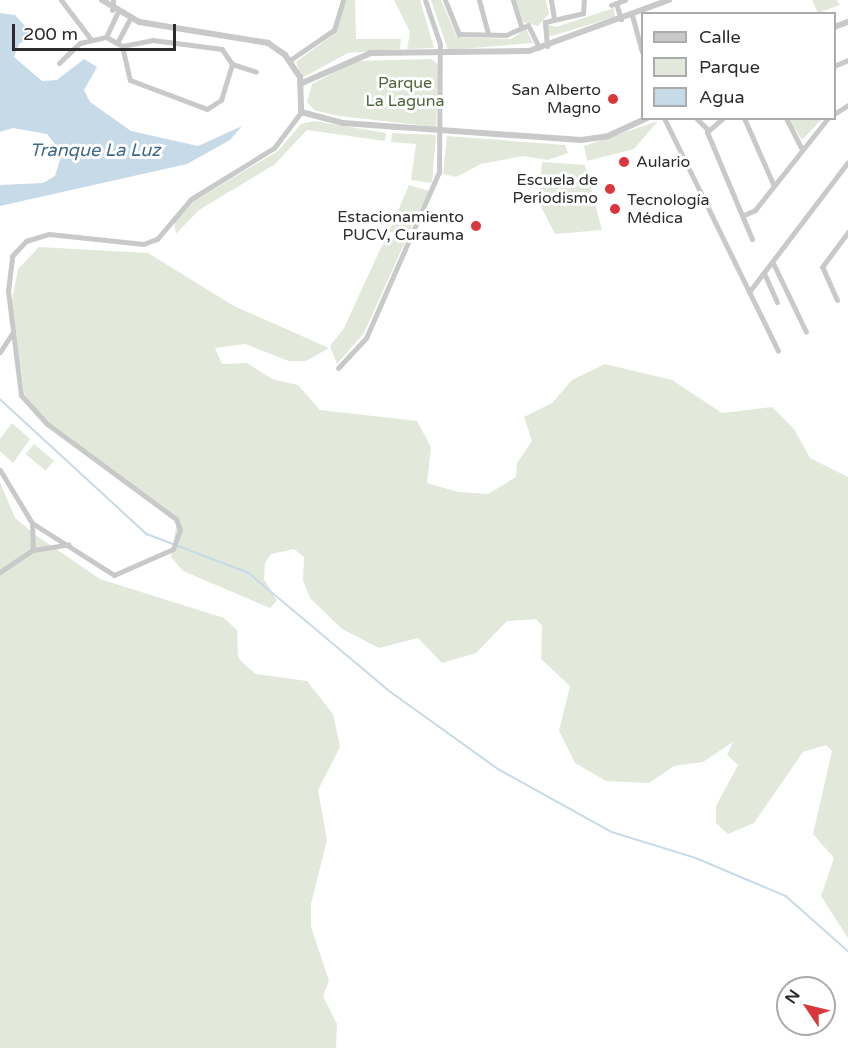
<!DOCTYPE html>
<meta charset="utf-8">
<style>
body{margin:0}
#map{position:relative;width:848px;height:1048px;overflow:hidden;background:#fff;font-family:"Varela Round",sans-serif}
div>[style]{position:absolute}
.green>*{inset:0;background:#e2e9da;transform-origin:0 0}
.water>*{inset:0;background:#c7dae8}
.stream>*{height:1.5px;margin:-0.75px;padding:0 0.75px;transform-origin:0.75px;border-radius:0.75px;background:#c7dae8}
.minor>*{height:5px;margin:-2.5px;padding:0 2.5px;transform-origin:2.5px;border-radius:2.5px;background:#c9c9c9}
.tertiary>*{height:6px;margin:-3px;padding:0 3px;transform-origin:3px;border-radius:3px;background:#c9c9c9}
.dots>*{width:16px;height:16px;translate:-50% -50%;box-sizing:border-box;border:3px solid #fff;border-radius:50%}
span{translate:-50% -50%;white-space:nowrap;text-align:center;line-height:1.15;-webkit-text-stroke:6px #fff;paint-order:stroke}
.park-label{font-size:16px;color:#4e653d}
.poi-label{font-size:16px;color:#2c2c2c}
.right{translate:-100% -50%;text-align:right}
.left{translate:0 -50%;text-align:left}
.water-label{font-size:18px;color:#406989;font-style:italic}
.legend{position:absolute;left:641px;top:12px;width:195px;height:108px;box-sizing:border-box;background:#fff;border:2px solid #ababab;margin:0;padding:8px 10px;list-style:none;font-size:18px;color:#2c2c2c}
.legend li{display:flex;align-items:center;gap:12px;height:30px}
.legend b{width:30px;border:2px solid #ababab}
.north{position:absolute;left:776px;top:976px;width:60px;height:60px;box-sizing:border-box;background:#fff;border:2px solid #ababab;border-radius:50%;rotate:305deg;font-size:16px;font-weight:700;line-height:24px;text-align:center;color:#2c2c2c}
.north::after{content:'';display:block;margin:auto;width:21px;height:27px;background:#da373c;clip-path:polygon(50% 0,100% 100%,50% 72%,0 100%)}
.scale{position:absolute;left:12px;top:24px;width:164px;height:27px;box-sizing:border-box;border:3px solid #2c2c2c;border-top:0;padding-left:8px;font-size:18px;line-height:21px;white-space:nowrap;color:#2c2c2c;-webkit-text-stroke:4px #fff;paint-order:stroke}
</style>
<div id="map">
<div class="green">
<i style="clip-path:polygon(345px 0,355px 0,356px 39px,401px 39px,400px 49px,348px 53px,302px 78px,296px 62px,334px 34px)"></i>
<i style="clip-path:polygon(394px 0,420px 0,434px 48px,407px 49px,410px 32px)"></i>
<i style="clip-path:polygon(431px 0,441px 0,457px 37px,511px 39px,526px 29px,533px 43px,448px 50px)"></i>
<i style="clip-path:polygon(516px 0,546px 0,549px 14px,538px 26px,523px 22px)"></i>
<i style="clip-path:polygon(812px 0,837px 0,840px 5px,818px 13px)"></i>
<i style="clip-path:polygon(614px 8px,615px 17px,548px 37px,548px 24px,556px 27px)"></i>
<i style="clip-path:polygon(431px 59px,439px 65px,436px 127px,339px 116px,314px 110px,307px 102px,312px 84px,356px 61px)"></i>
<i style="clip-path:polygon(789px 119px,821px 118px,822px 119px,802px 140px)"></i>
<i style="clip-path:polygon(314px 121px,386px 133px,385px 141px,307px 130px,274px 165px,199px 210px,176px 234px,174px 222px,194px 201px,278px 151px,301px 124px)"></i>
<i style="clip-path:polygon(658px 121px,634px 149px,587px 161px,584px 146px)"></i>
<i style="clip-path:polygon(392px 133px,436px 135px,432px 183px,411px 180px,416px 144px,391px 142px)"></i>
<i style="clip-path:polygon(447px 136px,565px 145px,568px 153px,548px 160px,523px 156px,481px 164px,456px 177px,443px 174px)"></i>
<i style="clip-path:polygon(542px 162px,585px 165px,602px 230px,555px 234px,539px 203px)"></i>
<i style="clip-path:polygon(409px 185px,429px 191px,409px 232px,389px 232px)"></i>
<i style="clip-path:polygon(397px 238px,405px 242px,364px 333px,337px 364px,330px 346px,344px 328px,384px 241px)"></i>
<i style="clip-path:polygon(39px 247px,148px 253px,234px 306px,329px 348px,306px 361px,289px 361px,245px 344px,215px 348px,222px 364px,247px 363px,272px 379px,298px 385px,320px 410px,417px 421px,431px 447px,427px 483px,458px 492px,488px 494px,516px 477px,517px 463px,532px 441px,524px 417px,552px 403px,572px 380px,605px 364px,672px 380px,722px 413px,772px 407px,794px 429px,810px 458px,848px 477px,848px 938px,821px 896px,834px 858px,813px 834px,832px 751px,826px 745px,803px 752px,754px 823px,728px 834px,716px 823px,716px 806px,738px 765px,727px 755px,733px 742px,703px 762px,674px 766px,649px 783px,606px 781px,575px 763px,559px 731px,570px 686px,541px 659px,542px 626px,536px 619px,507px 621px,476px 653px,442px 663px,418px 638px,379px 648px,342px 629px,310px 598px,303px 580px,304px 557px,294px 549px,271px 554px,265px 563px,264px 579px,277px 601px,270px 608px,183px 571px,171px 557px,177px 522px,50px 425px,25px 399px,12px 301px,18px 269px)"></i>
<i style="clip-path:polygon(12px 423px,30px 439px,13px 463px,0 451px,0 439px)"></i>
<i style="left:34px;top:444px;width:26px;height:13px;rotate:40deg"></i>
<i style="clip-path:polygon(0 482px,15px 518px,37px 536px,100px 579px,224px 618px,237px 630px,238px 657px,245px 665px,256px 674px,307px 681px,333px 714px,340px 747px,318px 790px,327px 840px,311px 904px,311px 927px,329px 981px,323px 996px,337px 1024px,336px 1048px,0 1048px)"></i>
</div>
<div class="water">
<i style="clip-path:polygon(0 13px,15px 15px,33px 35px,19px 44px,14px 57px,42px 81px,57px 80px,84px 59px,97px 67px,84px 90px,90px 102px,131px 131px,198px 146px,242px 126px,230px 140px,187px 164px,0 206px,0 185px,43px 183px,55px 176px,62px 153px,47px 134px,13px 128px,0 132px)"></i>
</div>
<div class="stream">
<i style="left:0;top:399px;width:200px;rotate:42.6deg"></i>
<i style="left:147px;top:534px;width:109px;rotate:20.9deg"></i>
<i style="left:249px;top:573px;width:185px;rotate:40deg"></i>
<i style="left:391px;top:692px;width:132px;rotate:35.7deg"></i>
<i style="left:498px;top:769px;width:130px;rotate:28.9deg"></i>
<i style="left:612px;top:832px;width:88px;rotate:17.2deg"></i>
<i style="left:696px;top:858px;width:98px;rotate:22.9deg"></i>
<i style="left:786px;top:896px;width:83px;rotate:41.6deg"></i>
</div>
<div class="minor">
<i style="left:61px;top:0;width:48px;rotate:52.7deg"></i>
<i style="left:445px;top:0;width:37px;rotate:68deg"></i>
<i style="left:459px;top:34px;width:47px;rotate:1.2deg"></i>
<i style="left:506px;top:35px;width:24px;rotate:-24deg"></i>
<i style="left:528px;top:25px;width:25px;rotate:64deg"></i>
<i style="left:479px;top:0;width:35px;rotate:75deg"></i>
<i style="left:513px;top:0;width:28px;rotate:73deg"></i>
<i style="left:551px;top:0;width:18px;rotate:81deg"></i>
<i style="left:616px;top:3px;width:17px;rotate:73deg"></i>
<i style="left:611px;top:5px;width:15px;rotate:-20deg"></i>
<i style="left:112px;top:10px;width:10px;rotate:-84deg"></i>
<i style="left:632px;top:15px;width:38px;rotate:75deg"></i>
<i style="left:106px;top:37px;width:18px;rotate:29deg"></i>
<i style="left:122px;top:46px;width:35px;rotate:77deg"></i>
<i style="left:130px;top:80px;width:82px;rotate:20.6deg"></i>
<i style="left:207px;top:109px;width:17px;rotate:-33deg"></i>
<i style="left:221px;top:100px;width:38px;rotate:-73deg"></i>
<i style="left:232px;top:64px;width:18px;rotate:-124deg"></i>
<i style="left:222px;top:49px;width:70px;rotate:-172.6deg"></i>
<i style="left:153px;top:40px;width:32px;rotate:169deg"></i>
<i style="left:106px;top:37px;width:26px;rotate:-65deg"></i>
<i style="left:117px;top:43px;width:26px;rotate:-62deg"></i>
<i style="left:547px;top:46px;width:24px;rotate:-95deg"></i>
<i style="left:545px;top:22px;width:39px;rotate:-13deg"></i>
<i style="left:583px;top:13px;width:13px;rotate:-86deg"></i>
<i style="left:290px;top:60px;width:53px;rotate:-34.3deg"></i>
<i style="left:334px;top:30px;width:31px;rotate:-73deg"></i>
<i style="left:59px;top:63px;width:29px;rotate:-44deg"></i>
<i style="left:80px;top:43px;width:27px;rotate:-13deg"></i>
<i style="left:232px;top:64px;width:25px;rotate:18deg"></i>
<i style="left:834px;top:66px;width:15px;rotate:-23deg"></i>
<i style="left:834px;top:114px;width:17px;rotate:-33deg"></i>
<i style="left:664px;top:118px;width:259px;rotate:63.9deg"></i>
<i style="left:696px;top:118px;width:16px;rotate:45deg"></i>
<i style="left:723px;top:118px;width:21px;rotate:139deg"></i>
<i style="left:707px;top:132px;width:116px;rotate:67.2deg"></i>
<i style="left:744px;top:118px;width:74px;rotate:66.2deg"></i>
<i style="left:786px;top:118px;width:34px;rotate:63deg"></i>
<i style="left:744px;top:215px;width:12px;rotate:-24deg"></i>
<i style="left:755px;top:210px;width:117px;rotate:-51.6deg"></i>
<i style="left:773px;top:263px;width:76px;rotate:64.4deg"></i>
<i style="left:764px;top:273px;width:32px;rotate:66deg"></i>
<i style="left:749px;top:292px;width:163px;rotate:-52.7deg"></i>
<i style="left:837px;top:300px;width:36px;rotate:-114deg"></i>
<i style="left:822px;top:267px;width:44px;rotate:-53.4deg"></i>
<i style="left:0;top:352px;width:24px;rotate:-57deg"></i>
<i style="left:338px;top:368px;width:41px;rotate:-47deg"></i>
<i style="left:366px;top:338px;width:181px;rotate:-66.3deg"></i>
<i style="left:439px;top:172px;width:128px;rotate:-89.6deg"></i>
<i style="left:440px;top:44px;width:46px;rotate:-108.8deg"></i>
<i style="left:0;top:470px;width:62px;rotate:58.9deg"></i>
<i style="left:32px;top:523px;width:27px;rotate:88deg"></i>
<i style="left:32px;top:523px;width:97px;rotate:32.4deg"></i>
<i style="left:114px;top:575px;width:64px;rotate:-23.8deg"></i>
<i style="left:173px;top:549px;width:20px;rotate:-70deg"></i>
<i style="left:180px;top:530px;width:12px;rotate:-110deg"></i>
<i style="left:176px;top:519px;width:160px;rotate:-143.6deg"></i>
<i style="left:47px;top:424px;width:39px;rotate:-132deg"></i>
<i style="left:21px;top:395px;width:105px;rotate:-97.1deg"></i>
<i style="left:8px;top:291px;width:35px;rotate:-83deg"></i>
<i style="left:12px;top:256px;width:21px;rotate:-47deg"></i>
<i style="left:26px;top:241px;width:24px;rotate:-17deg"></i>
<i style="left:49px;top:234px;width:95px;rotate:6.1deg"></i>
<i style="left:143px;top:244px;width:15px;rotate:-20deg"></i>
<i style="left:157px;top:239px;width:52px;rotate:-49.6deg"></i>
<i style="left:191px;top:199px;width:97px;rotate:-31.6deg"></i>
<i style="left:274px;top:148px;width:45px;rotate:-53.1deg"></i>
<i style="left:0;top:572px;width:40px;rotate:-34deg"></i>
<i style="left:33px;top:550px;width:36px;rotate:-9deg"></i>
</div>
<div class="tertiary">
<i style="left:102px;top:0;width:43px;rotate:30.7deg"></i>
<i style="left:139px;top:22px;width:131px;rotate:9.2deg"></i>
<i style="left:268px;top:43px;width:21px;rotate:35deg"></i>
<i style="left:285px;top:55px;width:27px;rotate:56deg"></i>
<i style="left:300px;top:77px;width:35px;rotate:88deg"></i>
<i style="left:301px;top:112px;width:43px;rotate:14.7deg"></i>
<i style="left:343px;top:123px;width:239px;rotate:4.1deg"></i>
<i style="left:581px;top:140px;width:27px;rotate:-8deg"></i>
<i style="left:608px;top:136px;width:43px;rotate:-24.8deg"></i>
<i style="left:834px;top:27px;width:15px;rotate:-20deg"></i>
<i style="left:302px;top:83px;width:75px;rotate:-23.5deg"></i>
<i style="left:371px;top:53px;width:158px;rotate:-0.7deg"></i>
<i style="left:529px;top:51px;width:149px;rotate:-20deg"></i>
</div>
<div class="dots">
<i style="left:613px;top:99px;background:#da373c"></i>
<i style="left:624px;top:162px;background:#da373c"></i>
<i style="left:610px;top:189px;background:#da373c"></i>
<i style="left:615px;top:209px;background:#da373c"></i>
<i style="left:476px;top:226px;background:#da373c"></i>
</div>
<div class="park-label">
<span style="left:405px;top:92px">Parque<br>La Laguna</span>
</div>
<div class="poi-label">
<span class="right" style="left:601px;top:99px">San Alberto<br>Magno</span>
<span class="left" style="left:636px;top:162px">Aulario</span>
<span class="right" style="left:598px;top:189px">Escuela de<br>Periodismo</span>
<span class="left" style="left:627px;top:209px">Tecnología<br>Médica</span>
<span class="right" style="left:464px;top:226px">Estacionamiento<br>PUCV, Curauma</span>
</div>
<div class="water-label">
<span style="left:95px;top:150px">Tranque La Luz</span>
</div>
<ul class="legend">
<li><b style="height:8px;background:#c9c9c9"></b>Calle</li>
<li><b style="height:16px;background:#e2e9da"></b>Parque</li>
<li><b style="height:16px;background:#c7dae8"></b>Agua</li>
</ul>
<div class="north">N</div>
<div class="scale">200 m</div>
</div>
